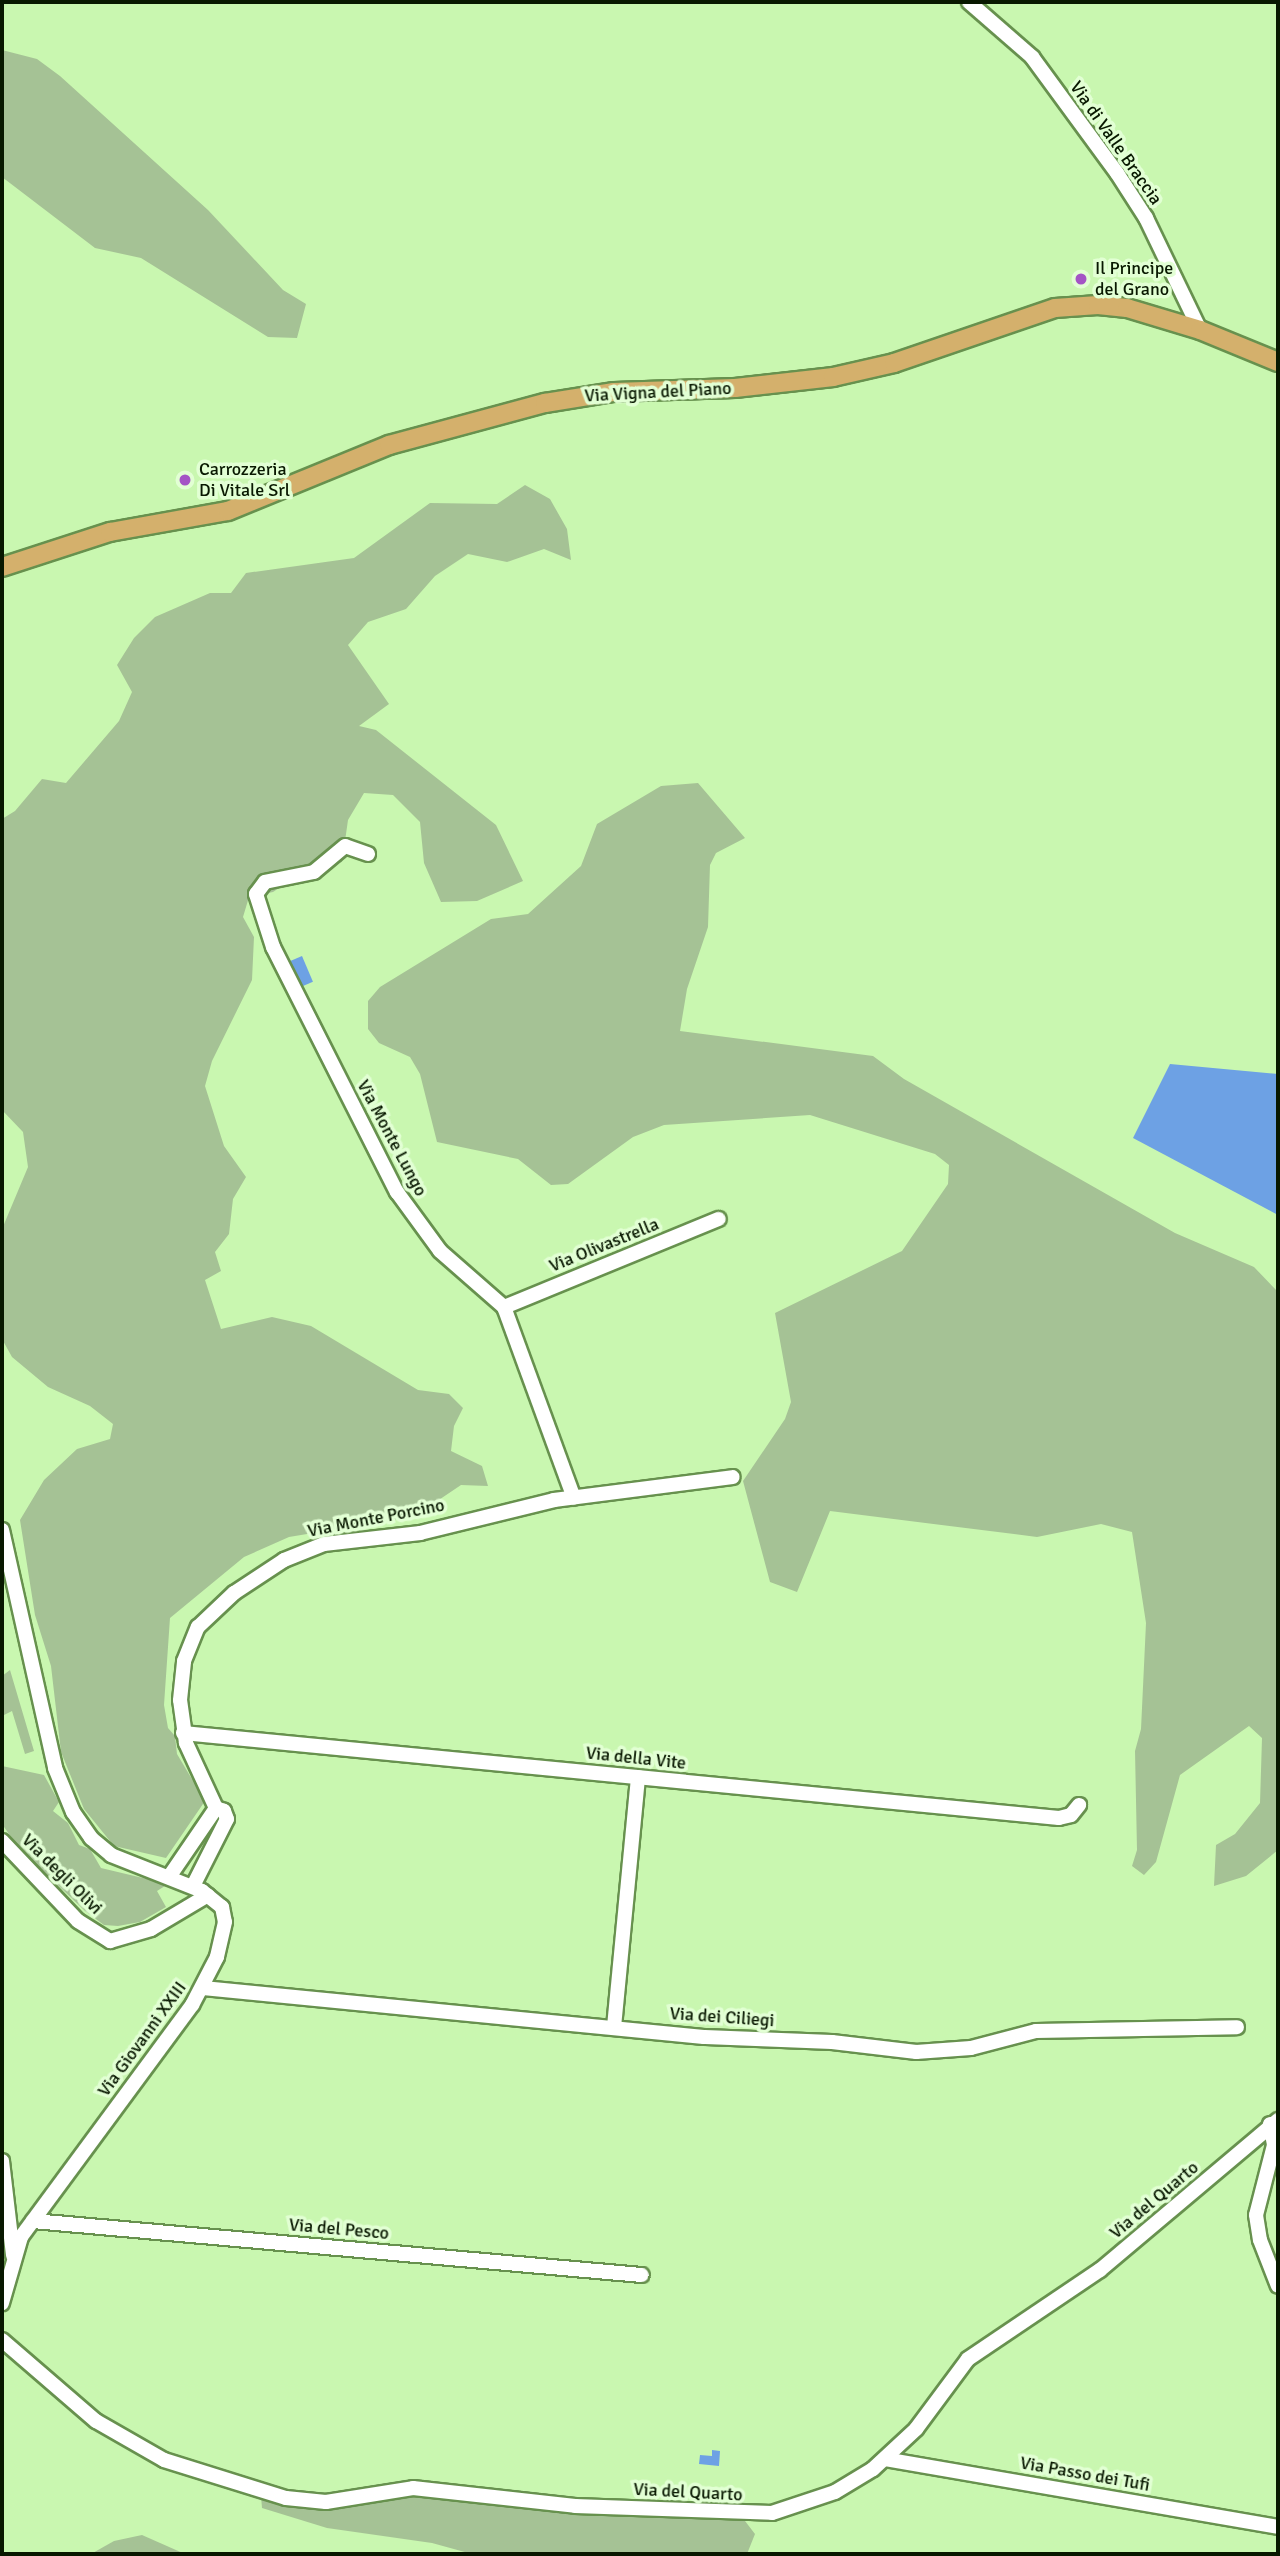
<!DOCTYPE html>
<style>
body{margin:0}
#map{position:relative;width:1280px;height:2556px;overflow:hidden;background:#c9f7b0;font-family:Signika,sans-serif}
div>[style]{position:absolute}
.green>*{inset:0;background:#a5c295}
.water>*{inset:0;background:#6da1e4;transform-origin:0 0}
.roads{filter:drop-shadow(2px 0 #67914e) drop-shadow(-2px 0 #67914e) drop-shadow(0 2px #67914e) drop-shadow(0 -2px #67914e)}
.minor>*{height:14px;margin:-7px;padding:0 7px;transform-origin:7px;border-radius:7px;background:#fff}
.major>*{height:18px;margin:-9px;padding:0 9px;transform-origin:9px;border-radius:9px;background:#d4b06c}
.dots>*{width:19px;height:19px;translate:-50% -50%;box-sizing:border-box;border:4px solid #e2ffd4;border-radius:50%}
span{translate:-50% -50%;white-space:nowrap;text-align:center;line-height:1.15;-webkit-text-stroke:7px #e2ffd4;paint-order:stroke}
.street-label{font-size:18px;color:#081800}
.poi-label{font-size:18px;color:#081800}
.left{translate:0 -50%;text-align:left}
.frame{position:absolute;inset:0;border:4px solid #081800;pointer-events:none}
</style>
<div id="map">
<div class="green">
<i style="clip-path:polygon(2px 50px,37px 59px,60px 76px,208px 210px,283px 290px,306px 304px,297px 338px,268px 337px,141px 258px,95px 248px,2px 177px)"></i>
<i style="clip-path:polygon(525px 485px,550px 499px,567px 529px,571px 560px,544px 549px,507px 562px,468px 554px,435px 576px,406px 609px,368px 622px,348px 645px,389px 704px,359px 726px,376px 730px,496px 825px,523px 881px,477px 901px,441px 902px,424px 863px,420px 822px,393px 795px,364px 793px,348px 820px,342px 862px,309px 868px,273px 892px,249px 897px,243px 917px,254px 937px,252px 980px,212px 1061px,205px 1086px,224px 1146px,246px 1177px,233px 1199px,229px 1234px,215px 1252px,221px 1271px,205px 1280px,221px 1329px,272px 1317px,311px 1326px,418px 1390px,449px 1394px,463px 1408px,454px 1426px,451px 1451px,482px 1466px,488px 1486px,461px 1485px,415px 1516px,289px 1537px,244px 1557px,170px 1618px,164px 1705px,168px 1728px,175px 1736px,177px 1754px,205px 1801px,166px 1858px,114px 1846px,84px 1809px,61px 1752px,51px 1666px,35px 1615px,20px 1520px,44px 1480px,77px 1449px,110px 1439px,113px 1424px,90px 1406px,48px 1387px,12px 1357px,2px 1339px,2px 1229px,28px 1167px,23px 1132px,2px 1110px,2px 819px,15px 811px,42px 779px,66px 783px,119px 721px,132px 692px,117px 665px,134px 638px,155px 617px,210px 593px,231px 593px,246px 573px,354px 558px,430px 503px,497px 504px)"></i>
<i style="clip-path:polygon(698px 783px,745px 838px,716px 853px,710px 865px,708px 927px,687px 989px,680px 1031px,873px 1056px,904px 1079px,1175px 1233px,1254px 1267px,1278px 1292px,1278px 1850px,1246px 1876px,1214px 1886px,1216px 1845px,1235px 1834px,1260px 1803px,1262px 1738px,1249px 1726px,1180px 1775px,1156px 1862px,1144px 1875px,1132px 1866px,1137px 1850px,1135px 1751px,1141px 1729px,1146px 1623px,1132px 1532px,1101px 1524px,1037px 1537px,830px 1511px,797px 1592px,770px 1582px,743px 1481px,785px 1419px,791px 1402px,775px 1313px,902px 1251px,948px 1184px,949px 1165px,935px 1154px,810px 1115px,664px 1125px,633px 1137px,568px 1184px,551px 1185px,518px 1159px,437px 1142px,420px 1074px,410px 1057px,379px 1043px,368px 1029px,368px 1001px,380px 987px,491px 919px,528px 914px,581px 866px,597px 824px,661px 786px)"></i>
<i style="clip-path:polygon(10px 1670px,34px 1751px,25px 1754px,12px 1711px,2px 1716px,2px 1676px)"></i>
<i style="clip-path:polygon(2px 1766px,44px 1775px,59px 1802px,53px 1811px,68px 1823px,79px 1845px,90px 1849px,101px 1868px,168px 1884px,157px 1891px,166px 1907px,140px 1922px,118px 1926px,104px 1925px,85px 1911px,18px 1847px,2px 1824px)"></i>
<i style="clip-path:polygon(430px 2494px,745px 2521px,755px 2534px,747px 2554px,472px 2554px,432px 2543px,327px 2528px,262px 2508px,261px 2496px)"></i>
<i style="clip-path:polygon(142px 2535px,185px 2554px,91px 2554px,114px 2541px)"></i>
</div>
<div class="water">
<i style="left:302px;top:956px;width:28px;height:14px;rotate:67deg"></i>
<i style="clip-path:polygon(1170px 1064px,1278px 1074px,1278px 1215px,1133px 1138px)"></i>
<i style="clip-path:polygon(712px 2450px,720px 2451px,719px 2466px,699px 2464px,700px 2455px,712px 2456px)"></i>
</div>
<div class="roads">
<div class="minor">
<i style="left:969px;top:2px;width:84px;rotate:41.1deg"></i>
<i style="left:1032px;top:57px;width:144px;rotate:53.8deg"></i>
<i style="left:1117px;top:173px;width:54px;rotate:57.2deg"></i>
<i style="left:1146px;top:218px;width:124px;rotate:64.3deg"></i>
<i style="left:368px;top:854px;width:24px;rotate:-161deg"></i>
<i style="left:345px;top:846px;width:40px;rotate:140deg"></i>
<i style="left:314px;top:872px;width:50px;rotate:168.5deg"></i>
<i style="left:265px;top:882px;width:15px;rotate:127deg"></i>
<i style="left:256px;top:894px;width:56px;rotate:72.2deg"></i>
<i style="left:273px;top:947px;width:275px;rotate:63.2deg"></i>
<i style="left:397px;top:1192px;width:73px;rotate:53.9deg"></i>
<i style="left:440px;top:1251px;width:85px;rotate:41.2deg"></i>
<i style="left:504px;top:1307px;width:203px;rotate:69.9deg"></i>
<i style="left:504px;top:1307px;width:232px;rotate:-22.3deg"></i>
<i style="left:2px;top:1530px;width:244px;rotate:77.4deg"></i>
<i style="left:55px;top:1768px;width:48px;rotate:67.8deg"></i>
<i style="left:73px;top:1812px;width:32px;rotate:55deg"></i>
<i style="left:91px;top:1838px;width:26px;rotate:40deg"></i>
<i style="left:111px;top:1855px;width:98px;rotate:21.6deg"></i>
<i style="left:202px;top:1891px;width:26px;rotate:39deg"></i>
<i style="left:222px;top:1907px;width:15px;rotate:79deg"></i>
<i style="left:225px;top:1922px;width:36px;rotate:103deg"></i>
<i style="left:217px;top:1957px;width:54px;rotate:117.5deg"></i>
<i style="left:192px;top:2005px;width:288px;rotate:126.4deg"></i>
<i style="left:21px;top:2237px;width:69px;rotate:106.1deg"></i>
<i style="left:183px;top:1733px;width:880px;rotate:5.54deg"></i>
<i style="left:1059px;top:1818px;width:12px;rotate:-14deg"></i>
<i style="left:1071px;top:1815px;width:13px;rotate:-51deg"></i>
<i style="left:2px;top:1841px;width:110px;rotate:46.5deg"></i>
<i style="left:78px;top:1921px;width:38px;rotate:32deg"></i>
<i style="left:110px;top:1941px;width:43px;rotate:-16.3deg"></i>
<i style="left:151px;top:1929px;width:66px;rotate:-30.8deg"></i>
<i style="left:169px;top:1877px;width:83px;rotate:-55.7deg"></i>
<i style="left:193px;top:1886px;width:75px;rotate:-63.1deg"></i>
<i style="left:227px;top:1819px;width:9px;rotate:-111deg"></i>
<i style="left:224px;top:1811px;width:9px;rotate:-159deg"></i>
<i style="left:216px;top:1808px;width:72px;rotate:-114.8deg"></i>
<i style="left:186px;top:1743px;width:43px;rotate:-97.9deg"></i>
<i style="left:180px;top:1700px;width:39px;rotate:-84deg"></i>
<i style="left:184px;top:1661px;width:37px;rotate:-68deg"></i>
<i style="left:198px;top:1627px;width:50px;rotate:-43.4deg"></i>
<i style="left:234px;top:1593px;width:60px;rotate:-33.4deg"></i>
<i style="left:284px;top:1560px;width:43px;rotate:-21.8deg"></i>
<i style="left:324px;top:1544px;width:97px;rotate:-6.5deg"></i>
<i style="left:420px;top:1533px;width:138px;rotate:-13.8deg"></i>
<i style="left:554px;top:1500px;width:180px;rotate:-7.3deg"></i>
<i style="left:203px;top:1988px;width:503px;rotate:5.59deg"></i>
<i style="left:704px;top:2037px;width:128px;rotate:2.2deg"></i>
<i style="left:832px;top:2042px;width:85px;rotate:6.8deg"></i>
<i style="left:916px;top:2052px;width:55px;rotate:-4.2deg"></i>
<i style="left:971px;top:2048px;width:67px;rotate:-14.7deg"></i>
<i style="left:1036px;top:2031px;width:201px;rotate:-1.1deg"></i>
<i style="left:614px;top:2027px;width:251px;rotate:-84.5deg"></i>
<i style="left:1270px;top:2124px;width:21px;rotate:79deg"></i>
<i style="left:1274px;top:2145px;width:72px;rotate:104.4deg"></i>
<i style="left:1256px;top:2215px;width:25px;rotate:81deg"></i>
<i style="left:1260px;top:2240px;width:49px;rotate:68.6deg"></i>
<i style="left:2px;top:2161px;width:95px;rotate:83.3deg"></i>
<i style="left:33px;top:2221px;width:611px;rotate:5.07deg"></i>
<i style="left:2px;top:2340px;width:124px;rotate:40.8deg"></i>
<i style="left:96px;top:2421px;width:78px;rotate:29.8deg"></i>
<i style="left:164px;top:2460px;width:128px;rotate:17.3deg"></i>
<i style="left:286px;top:2498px;width:40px;rotate:5.7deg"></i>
<i style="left:326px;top:2502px;width:88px;rotate:-9.1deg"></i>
<i style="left:413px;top:2488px;width:163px;rotate:6.3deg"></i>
<i style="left:575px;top:2506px;width:197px;rotate:2deg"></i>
<i style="left:772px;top:2513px;width:66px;rotate:-18.4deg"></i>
<i style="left:835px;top:2492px;width:44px;rotate:-31.2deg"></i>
<i style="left:873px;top:2469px;width:59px;rotate:-42.9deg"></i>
<i style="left:916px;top:2429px;width:87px;rotate:-53.4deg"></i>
<i style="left:968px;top:2359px;width:159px;rotate:-34deg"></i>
<i style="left:1100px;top:2270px;width:233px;rotate:-40.1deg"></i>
<i style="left:885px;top:2459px;width:399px;rotate:9.8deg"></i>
</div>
<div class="major">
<i style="left:2px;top:567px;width:114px;rotate:-18deg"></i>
<i style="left:110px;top:532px;width:120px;rotate:-10.1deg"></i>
<i style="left:228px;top:511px;width:174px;rotate:-22.3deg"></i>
<i style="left:389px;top:445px;width:162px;rotate:-15.1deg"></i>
<i style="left:545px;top:403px;width:70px;rotate:-9.1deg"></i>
<i style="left:614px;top:392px;width:121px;rotate:-1.9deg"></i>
<i style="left:735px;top:388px;width:99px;rotate:-6.4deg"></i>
<i style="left:833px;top:377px;width:63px;rotate:-12.9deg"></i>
<i style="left:894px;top:363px;width:170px;rotate:-18.9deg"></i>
<i style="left:1055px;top:308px;width:43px;rotate:-4deg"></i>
<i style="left:1098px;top:305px;width:29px;rotate:6deg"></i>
<i style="left:1127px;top:308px;width:76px;rotate:16.8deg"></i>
<i style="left:1200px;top:330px;width:84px;rotate:22.3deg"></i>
</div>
</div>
<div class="dots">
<i style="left:1081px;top:279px;background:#a454c5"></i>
<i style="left:185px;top:480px;background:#a454c5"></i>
</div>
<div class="street-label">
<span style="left:1116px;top:143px;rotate:55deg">Via di Valle Braccia</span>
<span style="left:658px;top:392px;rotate:-3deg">Via Vigna del Piano</span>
<span style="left:392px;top:1138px;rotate:62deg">Via Monte Lungo</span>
<span style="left:604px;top:1245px;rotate:-22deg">Via Olivastrella</span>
<span style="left:376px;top:1518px;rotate:-11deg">Via Monte Porcino</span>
<span style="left:636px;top:1758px;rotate:6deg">Via della Vite</span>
<span style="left:62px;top:1874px;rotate:45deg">Via degli Olivi</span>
<span style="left:722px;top:2017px;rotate:4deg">Via dei Ciliegi</span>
<span style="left:142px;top:2039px;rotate:-54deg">Via Giovanni XXIII</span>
<span style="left:1154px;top:2200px;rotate:-40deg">Via del Quarto</span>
<span style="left:339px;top:2229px;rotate:5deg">Via del Pesco</span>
<span style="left:1085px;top:2474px;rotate:10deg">Via Passo dei Tufi</span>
<span style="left:688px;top:2492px;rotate:3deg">Via del Quarto</span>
</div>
<div class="poi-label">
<span class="left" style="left:1095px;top:279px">Il Principe<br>del Grano</span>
<span class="left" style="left:199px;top:480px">Carrozzeria<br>Di Vitale Srl</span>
</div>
<div class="frame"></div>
</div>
